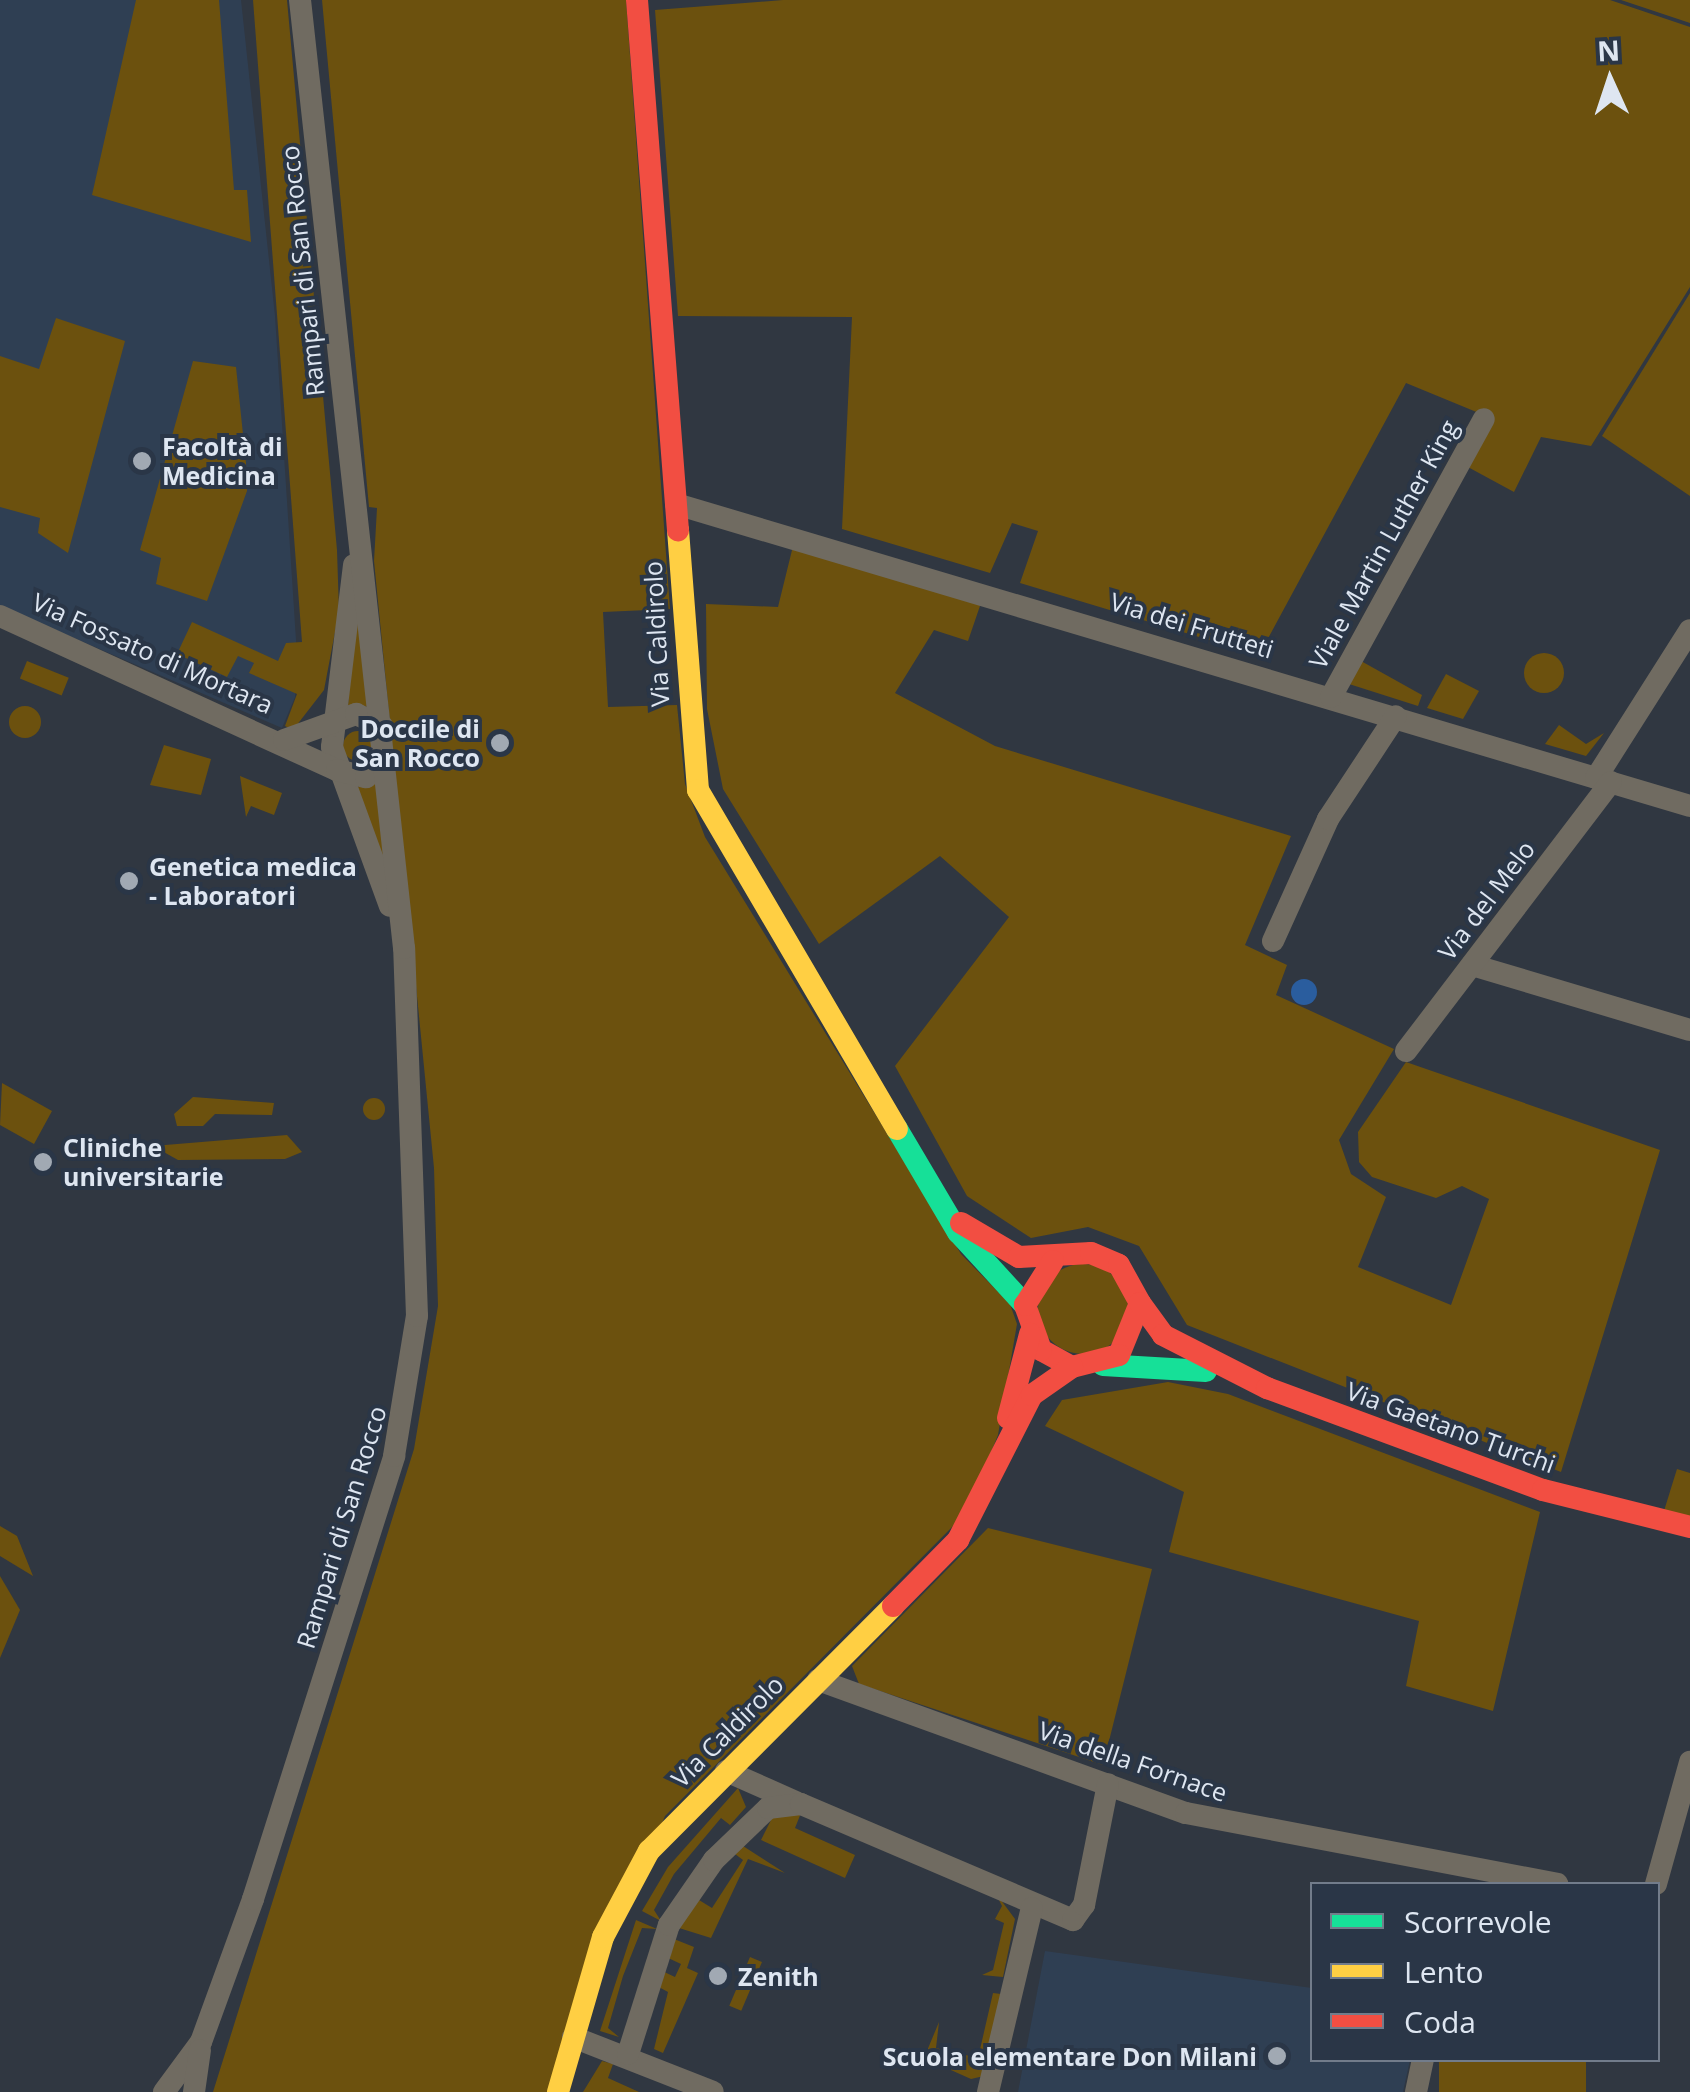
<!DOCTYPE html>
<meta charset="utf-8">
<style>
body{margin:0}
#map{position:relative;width:1690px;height:2092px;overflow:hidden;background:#303741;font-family:"Open Sans",sans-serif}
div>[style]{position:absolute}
.built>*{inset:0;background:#2f3f53}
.green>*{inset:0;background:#6c510e;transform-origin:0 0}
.round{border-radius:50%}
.water>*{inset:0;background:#2a5d9e}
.street>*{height:22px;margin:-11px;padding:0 11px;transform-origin:11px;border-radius:11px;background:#706b61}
.fast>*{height:22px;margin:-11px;padding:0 11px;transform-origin:11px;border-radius:11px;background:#16e098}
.slow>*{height:22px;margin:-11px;padding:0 11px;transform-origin:11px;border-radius:11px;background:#ffcf43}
.jam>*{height:22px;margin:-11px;padding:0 11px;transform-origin:11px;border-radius:11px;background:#f24e42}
.dots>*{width:28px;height:28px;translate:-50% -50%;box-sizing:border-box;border:5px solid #2a3647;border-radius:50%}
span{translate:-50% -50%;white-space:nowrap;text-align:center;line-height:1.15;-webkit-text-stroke:8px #2a3647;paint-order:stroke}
.street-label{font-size:25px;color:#dee6f1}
.poi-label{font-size:25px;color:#dee6f1;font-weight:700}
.left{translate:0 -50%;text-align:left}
.right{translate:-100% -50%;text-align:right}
.legend{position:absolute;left:1310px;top:1882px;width:350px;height:180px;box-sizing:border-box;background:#2a3647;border:2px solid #727c8b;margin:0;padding:12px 18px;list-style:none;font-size:30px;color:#dee6f1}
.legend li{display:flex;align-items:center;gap:20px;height:50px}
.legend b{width:50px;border:2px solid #727c8b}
.north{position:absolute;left:1560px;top:30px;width:100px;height:100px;-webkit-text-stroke:8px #2a3647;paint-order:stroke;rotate:357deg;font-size:28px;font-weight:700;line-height:40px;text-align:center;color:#dee6f1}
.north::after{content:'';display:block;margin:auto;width:35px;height:45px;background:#dee6f1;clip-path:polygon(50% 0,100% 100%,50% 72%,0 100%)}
</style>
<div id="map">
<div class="built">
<i style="clip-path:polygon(0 0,241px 0,275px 316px,296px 640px,295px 697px,282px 728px,0 606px)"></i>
<i style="clip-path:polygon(1045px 1951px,1312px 1988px,1312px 2060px,1410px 2060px,1403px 2092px,1018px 2092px)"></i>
</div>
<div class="green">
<i style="clip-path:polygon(136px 0,219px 0,234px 190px,247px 190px,251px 242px,92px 195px)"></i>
<i style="clip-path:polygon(253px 0,287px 0,337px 550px,339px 611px,324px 690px,293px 730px,285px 726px,297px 694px,249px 673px,254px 663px,238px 656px,227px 677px,177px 654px,192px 622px,278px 661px,286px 643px,302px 642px)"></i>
<i style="clip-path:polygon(322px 0,626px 0,670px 609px,603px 612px,608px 707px,677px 705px,685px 784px,705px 837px,961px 1254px,1010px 1304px,1017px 1324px,998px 1435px,966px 1513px,665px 1816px,550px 2092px,213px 2092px,414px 1449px,438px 1306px,434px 1168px,374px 561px,377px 508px,369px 507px)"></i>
<i style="clip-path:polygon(783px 0,1610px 0,1690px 27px,1690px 287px,1591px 446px,1541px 437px,1514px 492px,1466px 466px,1491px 418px,1406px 383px,1259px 655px,1020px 583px,1038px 531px,1012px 523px,990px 573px,842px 529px,852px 317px,678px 316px,655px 10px)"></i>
<i style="clip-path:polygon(1622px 0,1690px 0,1690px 23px,1621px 0)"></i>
<i style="clip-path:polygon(1690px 293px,1690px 496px,1602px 436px)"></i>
<i style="clip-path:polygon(56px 318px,125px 341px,68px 553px,38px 533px,40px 518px,0 507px,0 356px,39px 369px)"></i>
<i style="clip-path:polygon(193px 361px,236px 367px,246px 463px,247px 491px,207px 601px,156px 584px,161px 558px,140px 550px)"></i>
<i style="clip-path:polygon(794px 542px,981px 603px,968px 641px,934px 630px,895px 693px,995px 746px,1291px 836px,1245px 945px,1287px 965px,1276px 995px,1394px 1049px,1339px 1140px,1351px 1174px,1386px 1197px,1358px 1267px,1451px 1305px,1489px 1199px,1462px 1186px,1436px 1198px,1372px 1177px,1359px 1162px,1358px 1132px,1406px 1062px,1660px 1150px,1561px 1472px,1187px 1325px,1139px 1246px,1088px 1227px,1031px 1238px,967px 1196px,895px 1066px,1009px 917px,940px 856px,819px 944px,723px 789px,707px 709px,706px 604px,778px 607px)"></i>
<i style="clip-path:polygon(358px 589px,372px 707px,348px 705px)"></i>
<i class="round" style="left:1524px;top:653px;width:40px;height:40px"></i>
<i style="left:27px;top:661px;width:45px;height:19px;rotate:22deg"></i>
<i style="clip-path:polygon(1361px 661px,1422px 695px,1418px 706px,1349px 684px)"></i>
<i style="clip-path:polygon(1446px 674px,1479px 691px,1463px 719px,1427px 708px)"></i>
<i class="round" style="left:9px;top:706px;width:32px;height:32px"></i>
<i style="clip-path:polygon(1559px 725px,1586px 744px,1604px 733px,1586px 756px,1545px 744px)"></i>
<i class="round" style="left:343px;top:731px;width:30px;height:30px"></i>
<i style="clip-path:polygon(164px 745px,211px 759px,201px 795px,150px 785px)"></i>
<i style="clip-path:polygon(240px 776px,282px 793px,274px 815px,251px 806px,246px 817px)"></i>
<i style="clip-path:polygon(380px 782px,390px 882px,356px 787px)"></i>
<i style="clip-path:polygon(2px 1083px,52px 1111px,34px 1144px,0 1125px)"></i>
<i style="clip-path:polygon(193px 1097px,274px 1103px,272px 1115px,215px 1114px,203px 1126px,177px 1126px,174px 1114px)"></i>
<i class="round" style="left:363px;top:1098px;width:22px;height:22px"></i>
<i style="clip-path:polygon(287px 1135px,302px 1152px,285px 1159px,178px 1160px,153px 1146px)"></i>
<i class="round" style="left:1038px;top:1264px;width:90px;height:90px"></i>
<i style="clip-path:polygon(1168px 1382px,1228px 1394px,1540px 1512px,1493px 1711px,1406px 1686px,1419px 1621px,1169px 1552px,1184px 1492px,1045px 1426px,1062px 1400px)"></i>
<i style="clip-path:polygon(1677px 1469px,1690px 1473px,1690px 1521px,1663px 1514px)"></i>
<i style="clip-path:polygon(0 1526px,17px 1536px,33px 1576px,0 1556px)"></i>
<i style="clip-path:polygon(988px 1528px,1152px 1569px,1103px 1765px,859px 1684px,852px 1666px)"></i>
<i style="clip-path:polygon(0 1576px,20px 1610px,0 1658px)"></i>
<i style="clip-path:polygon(738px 1788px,746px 1807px,730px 1825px,721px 1818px,674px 1874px,654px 1910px,661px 1921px,642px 1911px,668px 1867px)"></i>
<i style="clip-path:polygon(775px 1812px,801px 1813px,795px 1828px,855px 1855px,845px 1878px,761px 1840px)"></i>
<i style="clip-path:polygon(743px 1846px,785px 1873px,748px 1859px,711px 1938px,679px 1928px,699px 1900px,712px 1908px,743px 1860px,731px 1851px)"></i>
<i style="clip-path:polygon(995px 1892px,1015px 1919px,1003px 1977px,982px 1975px,993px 1970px,1004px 1923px,995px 1919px,1002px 1906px)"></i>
<i style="clip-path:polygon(636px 1920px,657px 1929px,642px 1928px,623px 1976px,608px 2028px,619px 2037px,600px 2031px)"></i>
<i style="clip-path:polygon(674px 1939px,694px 1947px,687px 1968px,698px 1973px,663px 2053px,654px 2049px,668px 1992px,655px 1985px,660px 1970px,675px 1977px,681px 1964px,666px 1957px)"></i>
<i style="left:750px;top:1957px;width:13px;height:53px;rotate:23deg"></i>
<i style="clip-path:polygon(993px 1993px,1001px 1994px,984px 2076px,971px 2079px,924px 2058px,939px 2022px,936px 2048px,978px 2058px)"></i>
<i style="left:1439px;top:2060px;width:147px;height:33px"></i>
<i style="clip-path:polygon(602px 2061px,613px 2064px,608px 2078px,639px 2092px,583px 2092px)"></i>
</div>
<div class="water">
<i class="round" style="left:1291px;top:979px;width:26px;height:26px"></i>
</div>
<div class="street">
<i style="left:676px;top:504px;width:1058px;rotate:16.59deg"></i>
<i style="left:354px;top:565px;width:183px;rotate:96.9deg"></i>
<i style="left:332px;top:747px;width:169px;rotate:70deg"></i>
<i style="left:0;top:616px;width:372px;rotate:24.6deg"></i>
<i style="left:1331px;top:697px;width:317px;rotate:-61.2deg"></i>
<i style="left:284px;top:740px;width:77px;rotate:-19.9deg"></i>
<i style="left:356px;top:714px;width:29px;rotate:25deg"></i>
<i style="left:337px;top:770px;width:30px;rotate:14deg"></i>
<i style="left:366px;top:777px;width:26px;rotate:-39deg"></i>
<i style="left:1596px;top:778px;width:175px;rotate:-57.6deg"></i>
<i style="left:1273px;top:941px;width:134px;rotate:-65.7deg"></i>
<i style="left:1328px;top:819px;width:123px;rotate:-56.6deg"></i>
<i style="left:1472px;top:965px;width:227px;rotate:16.6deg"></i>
<i style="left:1406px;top:1051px;width:338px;rotate:-52.7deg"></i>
<i style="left:818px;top:1680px;width:391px;rotate:19.9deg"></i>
<i style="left:1186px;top:1813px;width:378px;rotate:10.8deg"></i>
<i style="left:726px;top:1771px;width:77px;rotate:23.9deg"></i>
<i style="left:1656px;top:1884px;width:127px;rotate:-74.4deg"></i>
<i style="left:573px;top:2037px;width:150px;rotate:21.4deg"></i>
<i style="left:628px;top:2054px;width:135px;rotate:-72.4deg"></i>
<i style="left:669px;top:1925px;width:79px;rotate:-55.3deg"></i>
<i style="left:714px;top:1860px;width:75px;rotate:-43.9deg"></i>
<i style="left:768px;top:1808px;width:33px;rotate:-7deg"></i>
<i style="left:801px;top:1804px;width:296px;rotate:23.1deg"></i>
<i style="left:1073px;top:1920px;width:19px;rotate:-54deg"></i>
<i style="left:1084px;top:1905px;width:123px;rotate:-78.8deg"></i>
<i style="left:164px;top:2092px;width:62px;rotate:-53.5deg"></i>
<i style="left:201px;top:2042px;width:152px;rotate:-70deg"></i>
<i style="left:253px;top:1899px;width:465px;rotate:-72.3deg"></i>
<i style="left:394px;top:1456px;width:142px;rotate:-80.7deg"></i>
<i style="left:417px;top:1316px;width:368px;rotate:-92deg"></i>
<i style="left:404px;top:948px;width:954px;rotate:-96.26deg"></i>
<i style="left:194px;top:2092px;width:42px;rotate:-81.9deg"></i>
<i style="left:988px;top:2092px;width:189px;rotate:-76.6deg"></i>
<i style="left:1416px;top:2092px;width:33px;rotate:-78deg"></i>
</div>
<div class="fast">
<i style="left:897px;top:1129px;width:120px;rotate:59.4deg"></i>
<i style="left:958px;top:1232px;width:99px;rotate:47.5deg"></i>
<i style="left:1103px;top:1365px;width:103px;rotate:3.3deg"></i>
</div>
<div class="slow">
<i style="left:678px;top:530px;width:261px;rotate:85.6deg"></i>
<i style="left:698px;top:790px;width:393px;rotate:59.6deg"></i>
<i style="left:558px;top:2092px;width:161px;rotate:-73.8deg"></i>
<i style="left:603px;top:1937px;width:98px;rotate:-61.9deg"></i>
<i style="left:649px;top:1851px;width:346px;rotate:-45.1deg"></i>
</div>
<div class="jam">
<i style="left:637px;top:0;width:532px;rotate:85.58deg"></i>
<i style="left:961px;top:1223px;width:67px;rotate:30.4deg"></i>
<i style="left:1019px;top:1257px;width:72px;rotate:-3.2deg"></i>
<i style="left:1091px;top:1253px;width:30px;rotate:23deg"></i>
<i style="left:1119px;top:1265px;width:43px;rotate:61.1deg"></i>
<i style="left:1140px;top:1303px;width:56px;rotate:112deg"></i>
<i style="left:1119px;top:1355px;width:49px;rotate:165.7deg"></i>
<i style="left:1072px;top:1367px;width:35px;rotate:-151deg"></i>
<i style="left:1041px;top:1350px;width:48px;rotate:-109.6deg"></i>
<i style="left:1025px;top:1305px;width:52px;rotate:-57.5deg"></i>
<i style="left:1140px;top:1303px;width:39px;rotate:54deg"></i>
<i style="left:1163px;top:1335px;width:117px;rotate:27deg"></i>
<i style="left:1267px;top:1388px;width:294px;rotate:20.3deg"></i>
<i style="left:1543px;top:1490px;width:152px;rotate:14.1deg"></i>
<i style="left:1008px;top:1418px;width:87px;rotate:-75.3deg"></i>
<i style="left:893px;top:1606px;width:93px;rotate:-45.4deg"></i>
<i style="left:958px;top:1540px;width:163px;rotate:-63deg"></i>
<i style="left:1032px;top:1395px;width:49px;rotate:-35deg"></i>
</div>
<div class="dots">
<i style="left:142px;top:461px;background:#a1a9b3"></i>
<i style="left:500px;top:743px;background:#a1a9b3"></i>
<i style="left:129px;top:881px;background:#a1a9b3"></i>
<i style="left:43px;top:1162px;background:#a1a9b3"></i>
<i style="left:718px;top:1976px;background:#a1a9b3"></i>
<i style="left:1277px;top:2056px;background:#a1a9b3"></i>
</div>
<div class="street-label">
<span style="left:302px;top:271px;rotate:-96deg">Rampari di San Rocco</span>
<span style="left:1383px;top:544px;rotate:-61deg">Viale Martin Luther King</span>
<span style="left:1192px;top:625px;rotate:17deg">Via dei Frutteti</span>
<span style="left:656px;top:634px;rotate:-93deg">Via Caldirolo</span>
<span style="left:153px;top:653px;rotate:24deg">Via Fossato di Mortara</span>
<span style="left:1486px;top:900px;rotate:-53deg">Via del Melo</span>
<span style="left:1451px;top:1427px;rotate:20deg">Via Gaetano Turchi</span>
<span style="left:341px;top:1527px;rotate:-73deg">Rampari di San Rocco</span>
<span style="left:727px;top:1731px;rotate:-45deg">Via Caldirolo</span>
<span style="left:1133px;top:1761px;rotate:19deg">Via della Fornace</span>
</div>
<div class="poi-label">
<span class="left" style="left:162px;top:461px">Facoltà di<br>Medicina</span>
<span class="right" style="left:480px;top:743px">Doccile di<br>San Rocco</span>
<span class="left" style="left:149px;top:881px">Genetica medica<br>- Laboratori</span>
<span class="left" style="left:63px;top:1162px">Cliniche<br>universitarie</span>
<span class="left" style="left:738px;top:1976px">Zenith</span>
<span class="right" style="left:1257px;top:2056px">Scuola elementare Don Milani</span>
</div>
<ul class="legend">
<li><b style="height:12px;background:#16e098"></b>Scorrevole</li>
<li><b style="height:12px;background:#ffcf43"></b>Lento</li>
<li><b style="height:12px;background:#f24e42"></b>Coda</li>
</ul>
<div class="north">N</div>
</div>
